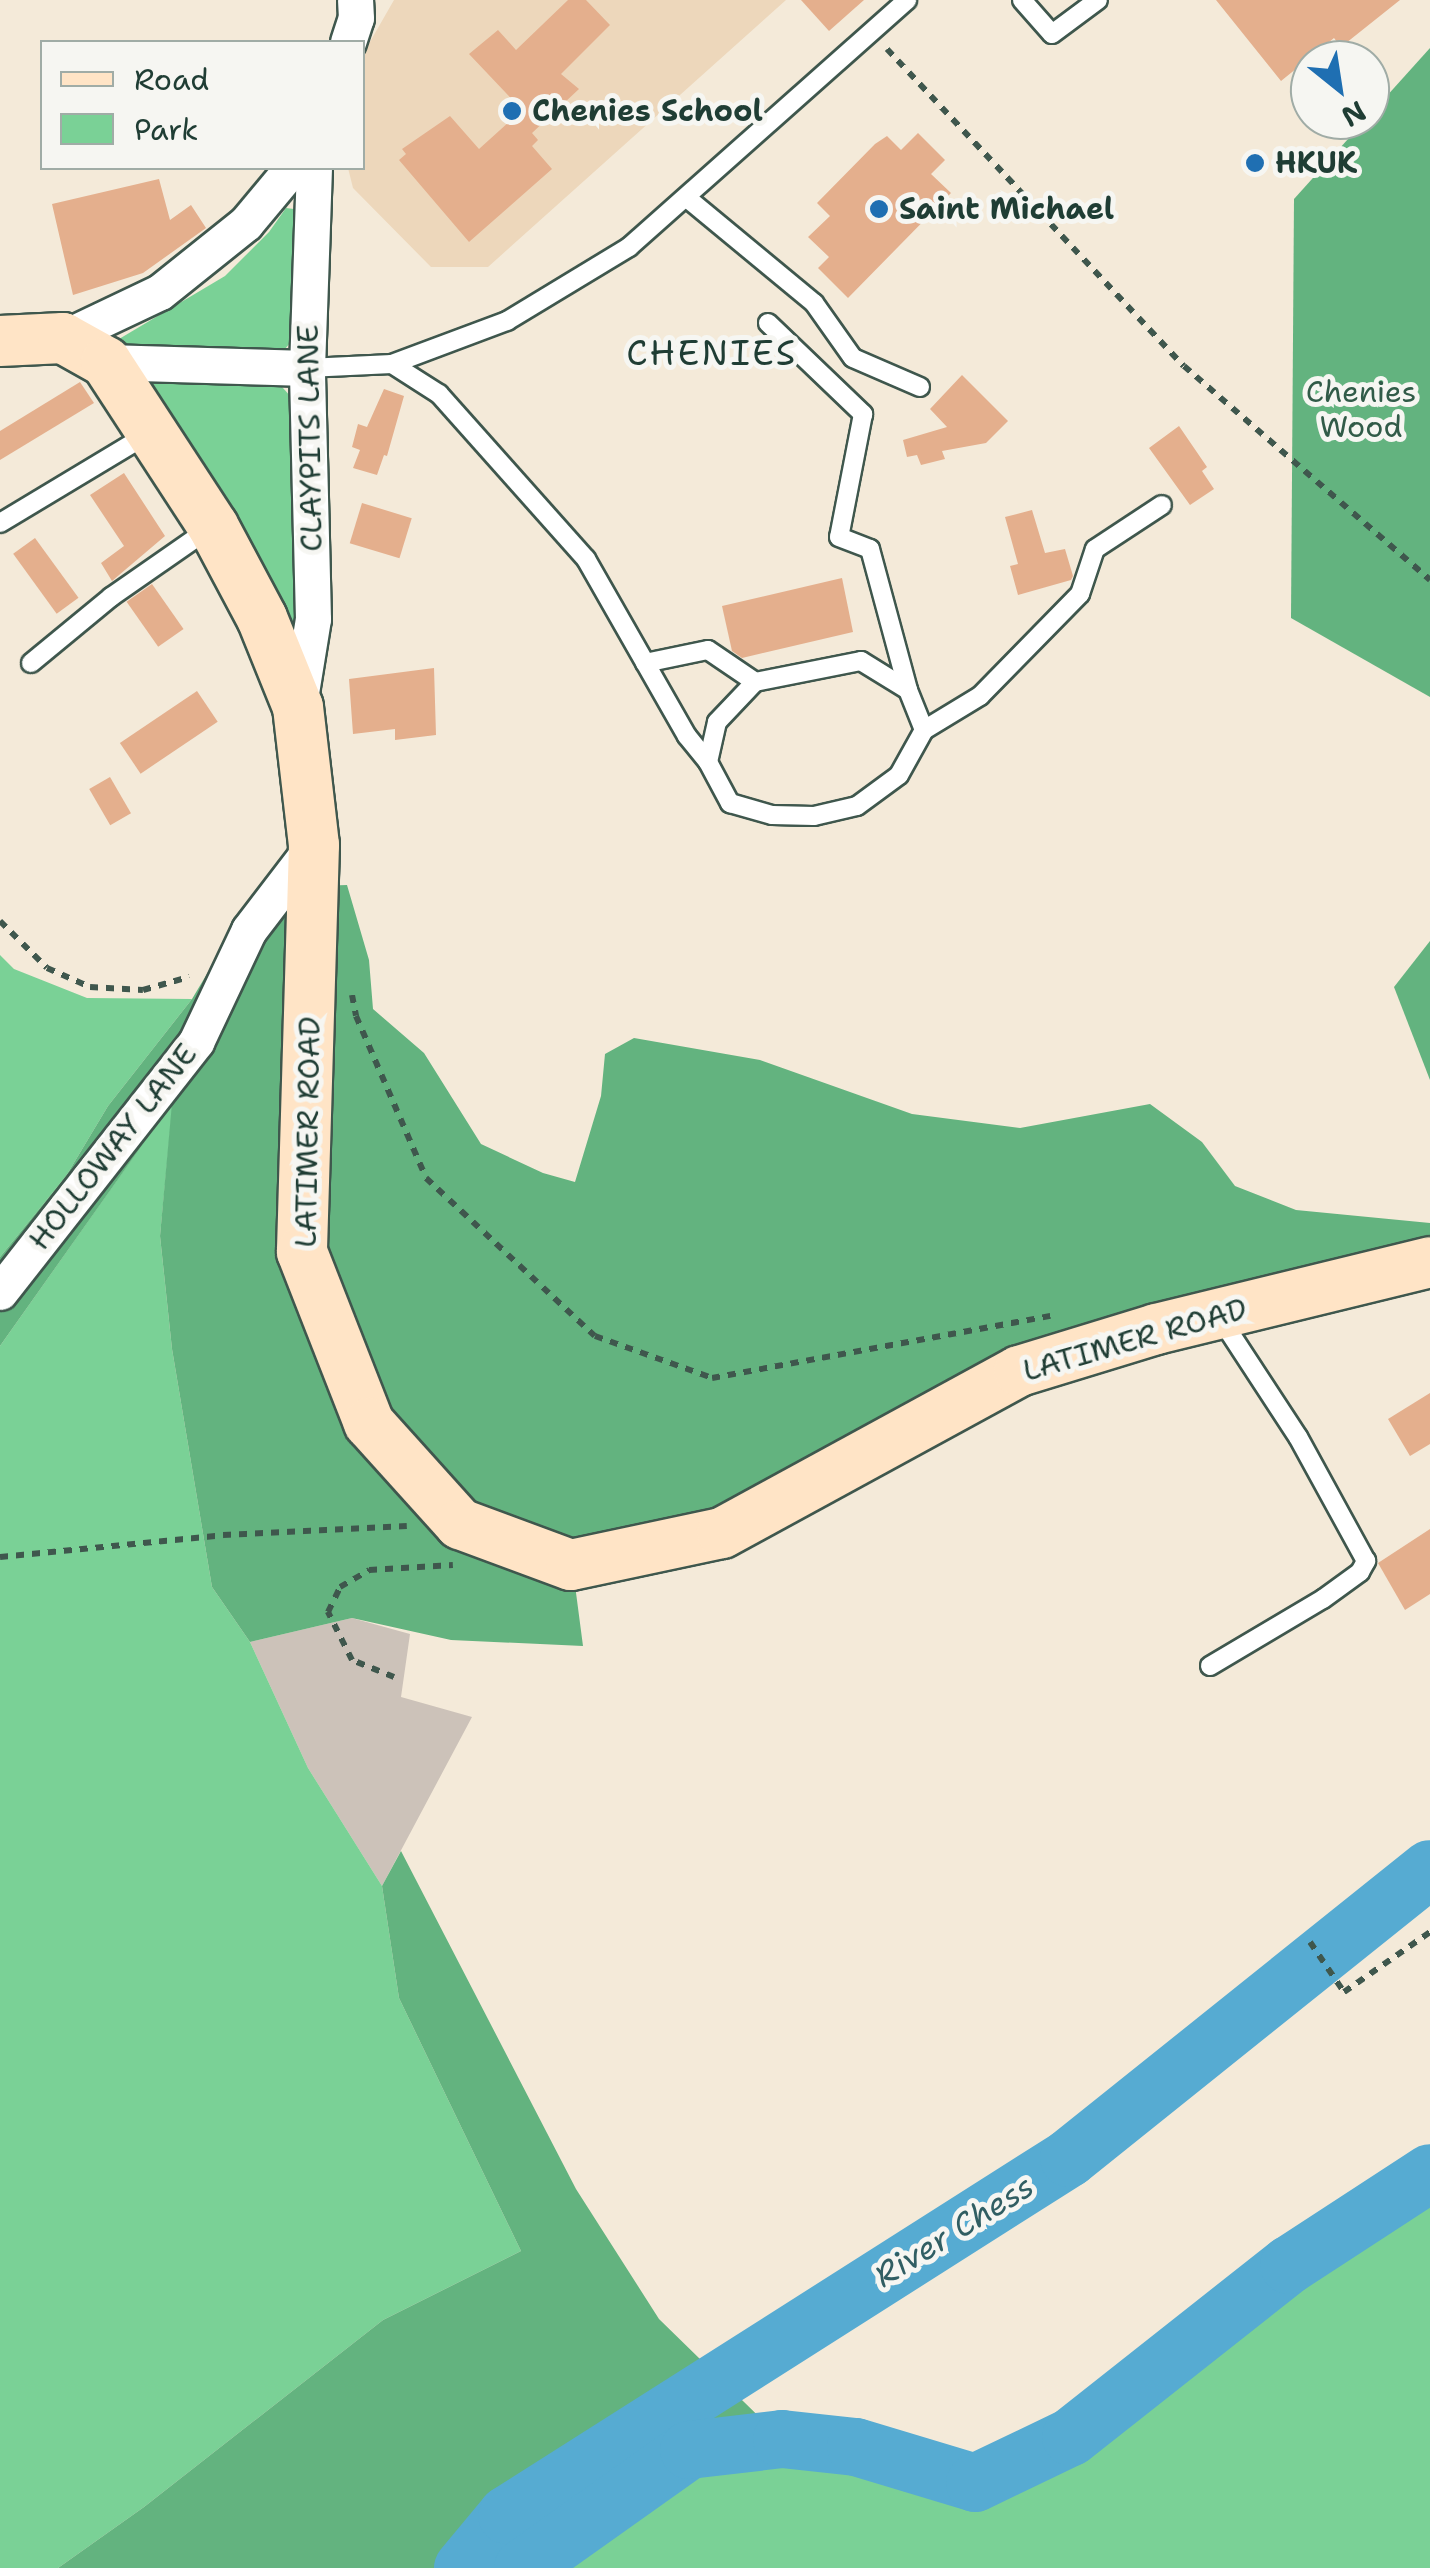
<!DOCTYPE html>
<style>
body{margin:0}
#map{position:relative;width:1430px;height:2568px;overflow:hidden;background:#f4ead9;font-family:"Shantell Sans",sans-serif}
div>[style]{position:absolute}
.built>*{inset:0;background:#edd7bb}
.industrial>*{inset:0;background:#ccc2b9}
.green>*{inset:0;background:#7ad196}
.forest>*{inset:0;background:#63b37f}
.river>*{height:58px;margin:-29px;padding:0 29px;transform-origin:29px;border-radius:29px;background:#56abd2}
.building>*{inset:0;background:#e4af8d;transform-origin:0 0}
.path>*{height:6px;margin-top:-3px;transform-origin:0;background:repeating-linear-gradient(90deg,#3f574d 0 8px,transparent 0 16px)}
.roads{filter:drop-shadow(2px 0 #3f574d) drop-shadow(-2px 0 #3f574d) drop-shadow(0 2px #3f574d) drop-shadow(0 -2px #3f574d)}
.lane>*{height:18px;margin:-9px;padding:0 9px;transform-origin:9px;border-radius:9px;background:#fff}
.street>*{height:35px;margin:-17.5px;padding:0 17.5px;transform-origin:17.5px;border-radius:17.5px;background:#fff}
.secondary>*{height:50px;margin:-25px;padding:0 25px;transform-origin:25px;border-radius:25px;background:#ffe4c6}
.dots>*{width:28px;height:28px;translate:-50% -50%;box-sizing:border-box;border:5px solid #f6f6f2;border-radius:50%}
span{translate:-50% -50%;white-space:nowrap;text-align:center;line-height:1.15;-webkit-text-stroke:10px #f6f6f2;paint-order:stroke}
.poi-label{font-size:30px;color:#1f3d34;font-weight:700}
.left{translate:0 -50%;text-align:left}
.park-label{font-size:30px;color:#315b48}
.street-label{font-size:30px;color:#1f3d34}
.water-label{font-size:32px;color:#305e63;font-style:italic}
.quarter-label{font-size:35px;color:#1f3d34;letter-spacing:2.5px}
.legend{position:absolute;left:40px;top:40px;width:325px;height:130px;box-sizing:border-box;background:#f6f6f2;border:2px solid #a0aca6;margin:0;padding:12px 18px;list-style:none;font-size:30px;color:#1f3d34}
.legend li{display:flex;align-items:center;gap:20px;height:50px}
.legend b{width:50px;border:2px solid #a0aca6}
.north{position:absolute;left:1290px;top:40px;width:100px;height:100px;box-sizing:border-box;background:#f6f6f2;border:2px solid #a0aca6;border-radius:50%;rotate:150deg;font-size:28px;font-weight:700;line-height:40px;text-align:center;color:#1f3d34}
.north::after{content:'';display:block;margin:auto;width:35px;height:45px;background:#1f6fb2;clip-path:polygon(50% 0,100% 100%,50% 72%,0 100%)}
</style>
<div id="map">
<div class="built">
<i style="clip-path:polygon(394px 0,786px 0,488px 267px,431px 267px,353px 188px,348px 168px,362px 168px,363px 54px)"></i>
</div>
<div class="industrial">
<i style="clip-path:polygon(352px 1618px,410px 1634px,401px 1697px,472px 1717px,382px 1886px,308px 1768px,250px 1642px)"></i>
</div>
<div class="green">
<i style="clip-path:polygon(286px 208px,294px 209px,290px 343px,280px 355px,129px 353px,114px 342px,225px 276px,269px 232px)"></i>
<i style="clip-path:polygon(144px 379px,275px 379px,291px 397px,305px 624px,293px 643px)"></i>
<i style="clip-path:polygon(0 955px,14px 969px,87px 998px,192px 999px,108px 1106px,66px 1176px,0 1257px)"></i>
<i style="clip-path:polygon(173px 1101px,160px 1236px,172px 1349px,212px 1587px,250px 1642px,308px 1768px,382px 1886px,399px 1998px,521px 2251px,383px 2320px,144px 2507px,58px 2568px,0 2568px,0 1346px)"></i>
<i style="clip-path:polygon(1430px 2173px,1430px 2568px,524px 2568px,689px 2450px,782px 2439px,856px 2447px,976px 2483px,1071px 2437px,1289px 2265px)"></i>
</div>
<div class="forest">
<i style="clip-path:polygon(1430px 48px,1430px 697px,1291px 618px,1294px 199px)"></i>
<i style="clip-path:polygon(347px 885px,369px 960px,373px 1009px,424px 1053px,481px 1144px,543px 1173px,575px 1182px,601px 1096px,605px 1054px,634px 1038px,760px 1060px,912px 1114px,1020px 1128px,1150px 1104px,1202px 1142px,1235px 1186px,1296px 1210px,1430px 1223px,1430px 1248px,1096px 1334px,721px 1527px,570px 1558px,460px 1519px,372px 1418px,307px 1251px,317px 886px)"></i>
<i style="clip-path:polygon(305px 895px,295px 1252px,362px 1427px,575px 1585px,583px 1646px,451px 1640px,352px 1618px,250px 1642px,212px 1587px,172px 1349px,160px 1236px,172px 1103px,0 1346px,0 1257px,66px 1176px,108px 1106px,192px 999px,248px 905px)"></i>
<i style="clip-path:polygon(1430px 941px,1430px 1080px,1394px 987px)"></i>
<i style="clip-path:polygon(401px 1851px,576px 2189px,659px 2319px,782px 2439px,689px 2450px,523px 2568px,58px 2568px,144px 2507px,383px 2320px,521px 2251px,399px 1998px,382px 1886px)"></i>
</div>
<div class="river">
<i style="left:463px;top:2568px;width:69px;rotate:-50.3deg"></i>
<i style="left:507px;top:2515px;width:666px;rotate:-32.42deg"></i>
<i style="left:1069px;top:2158px;width:462px;rotate:-38.7deg"></i>
<i style="left:523px;top:2568px;width:204px;rotate:-35.4deg"></i>
<i style="left:689px;top:2450px;width:94px;rotate:-6.7deg"></i>
<i style="left:782px;top:2439px;width:74px;rotate:6.2deg"></i>
<i style="left:856px;top:2447px;width:124px;rotate:16.8deg"></i>
<i style="left:975px;top:2483px;width:106px;rotate:-25.6deg"></i>
<i style="left:1071px;top:2437px;width:278px;rotate:-38.3deg"></i>
<i style="left:1289px;top:2265px;width:168px;rotate:-33.1deg"></i>
</div>
<div class="building">
<i style="clip-path:polygon(568px 0,586px 0,610px 25px,561px 74px,579px 89px,532px 133px,538px 140px,532px 146px,552px 169px,469px 242px,399px 160px,406px 154px,402px 149px,450px 116px,479px 149px,522px 110px,469px 54px,498px 30px,516px 50px)"></i>
<i style="clip-path:polygon(801px 0,864px 0,829px 31px)"></i>
<i style="clip-path:polygon(1216px 0,1400px 0,1341px 47px,1334px 38px,1281px 81px)"></i>
<i style="clip-path:polygon(918px 133px,945px 160px,931px 174px,951px 193px,848px 298px,818px 268px,829px 257px,808px 237px,830px 216px,817px 203px,875px 144px,887px 136px,901px 150px)"></i>
<i style="clip-path:polygon(159px 179px,170px 220px,191px 205px,206px 228px,143px 273px,73px 295px,52px 204px)"></i>
<i style="clip-path:polygon(962px 375px,1008px 421px,986px 443px,942px 451px,945px 459px,921px 465px,917px 455px,907px 457px,903px 440px,947px 427px,930px 409px)"></i>
<i style="clip-path:polygon(80px 382px,94px 403px,0 460px,0 431px)"></i>
<i style="clip-path:polygon(384px 389px,404px 396px,387px 456px,384px 455px,377px 475px,353px 468px,360px 450px,352px 447px,358px 424px,367px 427px)"></i>
<i style="clip-path:polygon(1179px 426px,1207px 467px,1202px 471px,1214px 489px,1190px 505px,1149px 448px)"></i>
<i style="clip-path:polygon(124px 473px,165px 536px,112px 581px,101px 563px,124px 546px,90px 495px)"></i>
<i style="left:362px;top:503px;width:52px;height:42px;rotate:17deg"></i>
<i style="clip-path:polygon(1032px 510px,1045px 553px,1065px 549px,1073px 576px,1071px 580px,1018px 595px,1010px 566px,1018px 564px,1005px 517px)"></i>
<i style="left:35px;top:538px;width:74px;height:27px;rotate:54deg"></i>
<i style="clip-path:polygon(842px 578px,853px 632px,742px 658px,732px 651px,722px 606px)"></i>
<i style="left:152px;top:584px;width:55px;height:31px;rotate:55deg"></i>
<i style="clip-path:polygon(434px 668px,436px 735px,395px 740px,395px 729px,353px 734px,349px 679px)"></i>
<i style="left:197px;top:691px;width:37px;height:93px;rotate:56deg"></i>
<i style="left:110px;top:777px;width:42px;height:24px;rotate:60deg"></i>
<i style="clip-path:polygon(1430px 1393px,1430px 1444px,1410px 1456px,1388px 1419px)"></i>
<i style="clip-path:polygon(1430px 1529px,1430px 1594px,1405px 1610px,1378px 1563px)"></i>
</div>
<div class="path">
<i style="left:887px;top:49px;width:434px;rotate:46.9deg"></i>
<i style="left:1184px;top:366px;width:326px;rotate:41deg"></i>
<i style="left:0;top:921px;width:66px;rotate:45deg"></i>
<i style="left:47px;top:968px;width:47px;rotate:23.8deg"></i>
<i style="left:90px;top:987px;width:53px;rotate:3.2deg"></i>
<i style="left:143px;top:990px;width:48px;rotate:-15.8deg"></i>
<i style="left:352px;top:995px;width:21px;rotate:79deg"></i>
<i style="left:356px;top:1016px;width:176px;rotate:66.6deg"></i>
<i style="left:426px;top:1178px;width:231px;rotate:43.1deg"></i>
<i style="left:595px;top:1336px;width:124px;rotate:19.7deg"></i>
<i style="left:712px;top:1378px;width:344px;rotate:-10.4deg"></i>
<i style="left:0;top:1557px;width:224px;rotate:-5.6deg"></i>
<i style="left:223px;top:1535px;width:184px;rotate:-2.8deg"></i>
<i style="left:394px;top:1677px;width:45px;rotate:-158deg"></i>
<i style="left:352px;top:1660px;width:54px;rotate:-116.6deg"></i>
<i style="left:328px;top:1612px;width:28px;rotate:-64deg"></i>
<i style="left:340px;top:1587px;width:34px;rotate:-30deg"></i>
<i style="left:369px;top:1570px;width:84px;rotate:-3.4deg"></i>
<i style="left:1310px;top:1942px;width:60px;rotate:55.8deg"></i>
<i style="left:1344px;top:1992px;width:105px;rotate:-34.9deg"></i>
</div>
<div class="roads">
<div class="lane">
<i style="left:1022px;top:0;width:45px;rotate:48.6deg"></i>
<i style="left:1052px;top:34px;width:57px;rotate:-36.5deg"></i>
<i style="left:687px;top:198px;width:165px;rotate:39.6deg"></i>
<i style="left:814px;top:303px;width:67px;rotate:54.7deg"></i>
<i style="left:853px;top:358px;width:73px;rotate:23.4deg"></i>
<i style="left:768px;top:323px;width:132px;rotate:43.8deg"></i>
<i style="left:863px;top:414px;width:125px;rotate:101deg"></i>
<i style="left:839px;top:537px;width:33px;rotate:21deg"></i>
<i style="left:870px;top:549px;width:146px;rotate:74.9deg"></i>
<i style="left:392px;top:364px;width:56px;rotate:32.6deg"></i>
<i style="left:439px;top:394px;width:221px;rotate:48.3deg"></i>
<i style="left:586px;top:559px;width:204px;rotate:60.3deg"></i>
<i style="left:687px;top:736px;width:33px;rotate:51deg"></i>
<i style="left:708px;top:762px;width:47px;rotate:61.8deg"></i>
<i style="left:730px;top:803px;width:44px;rotate:15.9deg"></i>
<i style="left:772px;top:815px;width:42px;rotate:1.4deg"></i>
<i style="left:814px;top:816px;width:44px;rotate:-13.1deg"></i>
<i style="left:857px;top:806px;width:52px;rotate:-36.4deg"></i>
<i style="left:899px;top:775px;width:51px;rotate:-60.9deg"></i>
<i style="left:924px;top:730px;width:66px;rotate:-31.3deg"></i>
<i style="left:980px;top:696px;width:143px;rotate:-45.6deg"></i>
<i style="left:1080px;top:594px;width:47px;rotate:-71.6deg"></i>
<i style="left:1095px;top:549px;width:80px;rotate:-33.3deg"></i>
<i style="left:307px;top:368px;width:85px;rotate:-2.7deg"></i>
<i style="left:392px;top:364px;width:123px;rotate:-20.5deg"></i>
<i style="left:507px;top:321px;width:143px;rotate:-31.2deg"></i>
<i style="left:629px;top:247px;width:372px;rotate:-41.6deg"></i>
<i style="left:0;top:523px;width:173px;rotate:-31deg"></i>
<i style="left:31px;top:663px;width:104px;rotate:-39.5deg"></i>
<i style="left:111px;top:597px;width:119px;rotate:-34.8deg"></i>
<i style="left:645px;top:663px;width:64px;rotate:-11.7deg"></i>
<i style="left:708px;top:650px;width:57px;rotate:34.2deg"></i>
<i style="left:708px;top:762px;width:41px;rotate:-77.3deg"></i>
<i style="left:717px;top:722px;width:55px;rotate:-46.5deg"></i>
<i style="left:755px;top:682px;width:108px;rotate:-11.2deg"></i>
<i style="left:861px;top:661px;width:55px;rotate:31.7deg"></i>
<i style="left:908px;top:690px;width:43px;rotate:68.2deg"></i>
<i style="left:1210px;top:1666px;width:131px;rotate:-30.7deg"></i>
<i style="left:1323px;top:1599px;width:46px;rotate:-36.1deg"></i>
<i style="left:1360px;top:1572px;width:13px;rotate:-61deg"></i>
<i style="left:1366px;top:1561px;width:141px;rotate:-118.7deg"></i>
<i style="left:1298px;top:1437px;width:142px;rotate:-123.2deg"></i>
</div>
<div class="street">
<i style="left:348px;top:42px;width:25px;rotate:-72deg"></i>
<i style="left:356px;top:18px;width:18px;rotate:-93deg"></i>
<i style="left:63px;top:338px;width:107px;rotate:-25.4deg"></i>
<i style="left:160px;top:292px;width:110px;rotate:-38.7deg"></i>
<i style="left:246px;top:223px;width:72px;rotate:-50.1deg"></i>
<i style="left:106px;top:362px;width:201px;rotate:1.7deg"></i>
<i style="left:299px;top:705px;width:87px;rotate:-80.8deg"></i>
<i style="left:313px;top:619px;width:251px;rotate:-91.4deg"></i>
<i style="left:307px;top:368px;width:200px;rotate:-88deg"></i>
<i style="left:0;top:1292px;width:318px;rotate:-51.9deg"></i>
<i style="left:196px;top:1042px;width:124px;rotate:-64.7deg"></i>
<i style="left:249px;top:930px;width:107px;rotate:-52.6deg"></i>
</div>
<div class="secondary">
<i style="left:0;top:341px;width:63px;rotate:-2.7deg"></i>
<i style="left:63px;top:338px;width:49px;rotate:29.2deg"></i>
<i style="left:106px;top:362px;width:196px;rotate:56.9deg"></i>
<i style="left:213px;top:526px;width:104px;rotate:62deg"></i>
<i style="left:262px;top:618px;width:96px;rotate:68deg"></i>
<i style="left:298px;top:707px;width:139px;rotate:83.4deg"></i>
<i style="left:314px;top:845px;width:407px;rotate:91.7deg"></i>
<i style="left:302px;top:1252px;width:184px;rotate:68.6deg"></i>
<i style="left:369px;top:1423px;width:136px;rotate:48deg"></i>
<i style="left:460px;top:1524px;width:118px;rotate:20.3deg"></i>
<i style="left:571px;top:1565px;width:154px;rotate:-12deg"></i>
<i style="left:722px;top:1533px;width:338px;rotate:-28.6deg"></i>
<i style="left:1019px;top:1371px;width:143px;rotate:-17deg"></i>
<i style="left:1156px;top:1329px;width:282px;rotate:-13.7deg"></i>
</div>
</div>
<div class="dots">
<i style="left:512px;top:111px;background:#1f6fb2"></i>
<i style="left:1255px;top:163px;background:#1f6fb2"></i>
<i style="left:879px;top:209px;background:#1f6fb2"></i>
</div>
<div class="poi-label">
<span class="left" style="left:532px;top:111px">Chenies School</span>
<span class="left" style="left:1275px;top:163px">HKUK</span>
<span class="left" style="left:899px;top:209px">Saint Michael</span>
</div>
<div class="park-label">
<span style="left:1361px;top:409px">Chenies<br>Wood</span>
</div>
<div class="street-label">
<span style="left:310px;top:438px;rotate:-91deg">CLAYPITS LANE</span>
<span style="left:308px;top:1132px;rotate:-89deg">LATIMER ROAD</span>
<span style="left:113px;top:1147px;rotate:-52deg">HOLLOWAY LANE</span>
<span style="left:1135px;top:1340px;rotate:-16deg">LATIMER ROAD</span>
</div>
<div class="water-label">
<span style="left:954px;top:2231px;rotate:-32deg">River Chess</span>
</div>
<div class="quarter-label">
<span style="left:712px;top:353px">CHENIES</span>
</div>
<ul class="legend">
<li><b style="height:12px;background:#ffe4c6"></b>Road</li>
<li><b style="height:28px;background:#7ad196"></b>Park</li>
</ul>
<div class="north">N</div>
</div>
